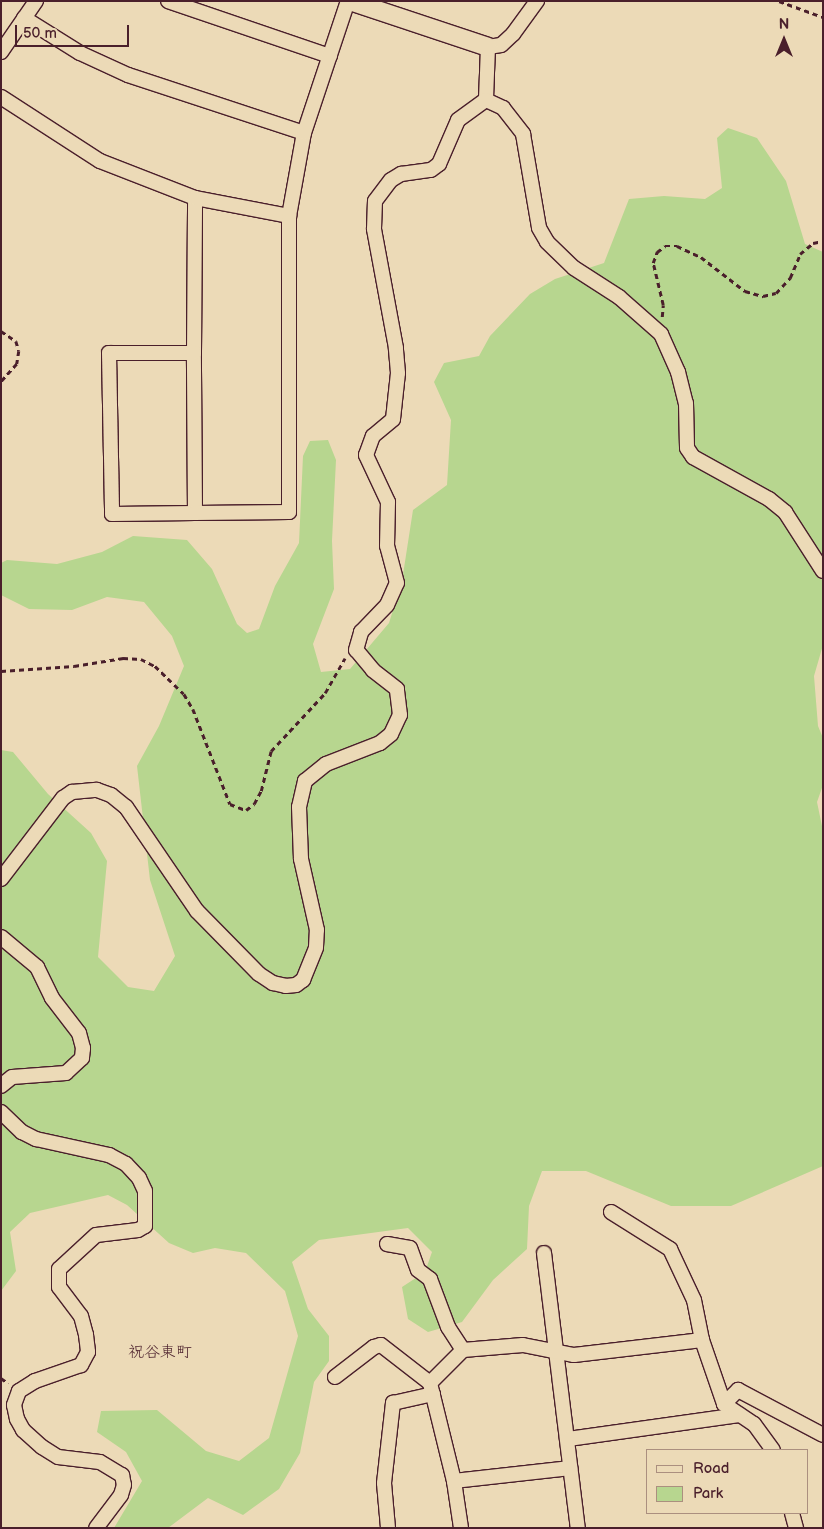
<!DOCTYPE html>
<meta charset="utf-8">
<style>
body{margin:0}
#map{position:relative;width:824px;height:1529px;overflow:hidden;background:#ecdab7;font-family:"Balsamiq Sans","Klee One",sans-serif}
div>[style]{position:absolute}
.green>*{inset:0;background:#b7d68f}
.path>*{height:2.5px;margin-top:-1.25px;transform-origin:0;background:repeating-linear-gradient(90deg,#4a1f2b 0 5px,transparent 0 9px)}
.roads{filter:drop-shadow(1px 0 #4a1f2b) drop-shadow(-1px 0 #4a1f2b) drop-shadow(0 1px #4a1f2b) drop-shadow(0 -1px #4a1f2b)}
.minor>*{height:14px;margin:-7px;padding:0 7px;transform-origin:7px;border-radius:7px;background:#ecdab7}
.tertiary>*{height:18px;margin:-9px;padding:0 9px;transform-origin:9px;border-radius:9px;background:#ecdab7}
span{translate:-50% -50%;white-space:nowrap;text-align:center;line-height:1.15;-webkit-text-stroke:4px #ecdab7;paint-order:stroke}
.quarter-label{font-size:16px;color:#4a1f2b}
.frame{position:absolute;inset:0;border:2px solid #4a1f2b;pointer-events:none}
.legend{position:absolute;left:646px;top:1449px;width:162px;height:65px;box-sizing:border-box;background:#ecdab7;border:1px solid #ab8f7f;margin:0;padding:6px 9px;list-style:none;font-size:15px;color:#4a1f2b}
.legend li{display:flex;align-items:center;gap:10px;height:25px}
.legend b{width:25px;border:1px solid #ab8f7f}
.north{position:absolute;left:759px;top:15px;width:50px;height:50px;-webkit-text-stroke:4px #ecdab7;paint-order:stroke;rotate:0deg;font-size:14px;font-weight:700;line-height:20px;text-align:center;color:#4a1f2b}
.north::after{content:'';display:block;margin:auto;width:18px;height:22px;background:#4a1f2b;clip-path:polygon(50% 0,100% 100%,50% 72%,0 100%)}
.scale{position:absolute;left:15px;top:25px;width:114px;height:22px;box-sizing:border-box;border:2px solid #4a1f2b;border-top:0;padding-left:6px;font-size:15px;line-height:18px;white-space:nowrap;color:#4a1f2b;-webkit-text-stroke:4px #ecdab7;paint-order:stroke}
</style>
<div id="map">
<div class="green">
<i style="clip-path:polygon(728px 128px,757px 138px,786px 181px,805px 244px,823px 252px,823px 645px,814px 676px,818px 726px,823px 738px,823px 785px,817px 802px,823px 831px,823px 1166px,731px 1206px,671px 1206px,586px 1171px,542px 1171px,529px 1206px,527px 1249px,493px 1280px,462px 1322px,428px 1332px,408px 1319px,402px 1287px,425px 1272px,432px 1252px,408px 1228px,319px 1240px,292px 1262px,308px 1309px,329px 1336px,329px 1361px,314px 1382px,300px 1453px,279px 1489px,243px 1515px,208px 1498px,168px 1528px,114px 1528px,142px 1481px,126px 1452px,97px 1432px,101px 1411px,157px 1410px,206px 1451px,239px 1461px,269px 1438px,298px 1336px,285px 1291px,246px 1253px,215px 1248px,193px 1253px,169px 1243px,127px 1205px,108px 1195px,30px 1213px,10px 1232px,16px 1271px,1px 1291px,1px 750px,13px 752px,48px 794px,91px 833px,107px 861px,98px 957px,128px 987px,154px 991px,175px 956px,150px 880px,137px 766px,159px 726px,184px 666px,172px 636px,144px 602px,107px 597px,72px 610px,29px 609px,1px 595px,1px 563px,7px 560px,57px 564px,102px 552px,133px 536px,187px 540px,212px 569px,237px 624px,247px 633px,259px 629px,275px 586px,299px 543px,303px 456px,310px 441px,328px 440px,336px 460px,332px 541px,334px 589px,313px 644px,321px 672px,350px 669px,389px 623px,402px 581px,413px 510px,447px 485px,451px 420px,434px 382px,444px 363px,479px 356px,490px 336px,530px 294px,555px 279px,604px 263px,629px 199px,664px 196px,705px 199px,722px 188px,717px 138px)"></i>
</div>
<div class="path">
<i style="left:779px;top:1px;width:47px;rotate:20deg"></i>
<i style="left:662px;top:317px;width:12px;rotate:-85deg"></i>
<i style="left:663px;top:305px;width:43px;rotate:-103.4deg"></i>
<i style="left:653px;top:263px;width:12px;rotate:-70deg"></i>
<i style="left:657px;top:252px;width:10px;rotate:-37deg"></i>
<i style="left:665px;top:246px;width:12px"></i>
<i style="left:677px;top:246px;width:26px;rotate:25deg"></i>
<i style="left:701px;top:257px;width:56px;rotate:37.7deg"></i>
<i style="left:745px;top:291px;width:19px;rotate:16deg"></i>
<i style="left:763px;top:296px;width:13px;rotate:-13deg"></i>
<i style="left:776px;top:293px;width:21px;rotate:-47deg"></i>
<i style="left:790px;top:278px;width:26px;rotate:-67deg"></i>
<i style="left:800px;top:254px;width:17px;rotate:-40deg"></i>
<i style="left:813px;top:243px;width:10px;rotate:-11deg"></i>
<i style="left:1px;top:331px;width:18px;rotate:34deg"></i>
<i style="left:16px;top:341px;width:10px;rotate:73deg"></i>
<i style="left:19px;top:351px;width:13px;rotate:99deg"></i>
<i style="left:17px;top:364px;width:24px;rotate:132deg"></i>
<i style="left:1px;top:671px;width:73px;rotate:-3.9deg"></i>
<i style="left:74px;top:666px;width:50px;rotate:-9.3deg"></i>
<i style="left:123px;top:658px;width:18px;rotate:3deg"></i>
<i style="left:141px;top:659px;width:16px;rotate:27deg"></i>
<i style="left:155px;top:666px;width:40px;rotate:44deg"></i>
<i style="left:184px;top:694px;width:17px;rotate:59deg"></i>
<i style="left:193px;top:709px;width:102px;rotate:68.7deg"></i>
<i style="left:230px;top:804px;width:17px;rotate:21deg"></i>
<i style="left:246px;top:810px;width:10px;rotate:-37deg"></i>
<i style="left:254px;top:804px;width:15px;rotate:-62deg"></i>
<i style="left:261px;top:791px;width:41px;rotate:-76deg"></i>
<i style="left:271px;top:751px;width:79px;rotate:-47deg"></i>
<i style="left:325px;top:693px;width:40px;rotate:-60.3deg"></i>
<i style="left:1px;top:1378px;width:9px;rotate:36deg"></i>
</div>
<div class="roads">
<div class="minor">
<i style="left:168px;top:1px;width:171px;rotate:18.8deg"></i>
<i style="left:537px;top:1px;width:41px;rotate:126deg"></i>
<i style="left:513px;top:34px;width:16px;rotate:137deg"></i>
<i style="left:501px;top:45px;width:13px;rotate:171deg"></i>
<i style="left:488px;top:47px;width:53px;rotate:92.2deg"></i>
<i style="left:486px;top:100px;width:19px;rotate:25deg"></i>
<i style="left:503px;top:108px;width:33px;rotate:52deg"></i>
<i style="left:523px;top:134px;width:95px;rotate:80.3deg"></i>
<i style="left:539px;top:228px;width:16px;rotate:60deg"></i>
<i style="left:547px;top:242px;width:37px;rotate:44deg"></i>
<i style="left:574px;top:268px;width:54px;rotate:32.8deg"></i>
<i style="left:619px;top:297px;width:56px;rotate:41.4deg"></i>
<i style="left:661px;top:334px;width:42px;rotate:65.9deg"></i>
<i style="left:678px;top:372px;width:32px;rotate:76deg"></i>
<i style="left:686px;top:403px;width:45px;rotate:88.7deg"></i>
<i style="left:687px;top:448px;width:11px;rotate:56deg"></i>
<i style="left:693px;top:457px;width:87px;rotate:28.9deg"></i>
<i style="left:769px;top:499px;width:21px;rotate:39deg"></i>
<i style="left:785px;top:512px;width:70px;rotate:57.2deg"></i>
<i style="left:24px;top:18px;width:66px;rotate:32deg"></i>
<i style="left:80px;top:53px;width:53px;rotate:24.6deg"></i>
<i style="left:128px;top:75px;width:185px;rotate:18.2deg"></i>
<i style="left:1px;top:52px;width:62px;rotate:-55.5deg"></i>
<i style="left:1px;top:97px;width:118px;rotate:32.9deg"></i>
<i style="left:100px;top:161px;width:102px;rotate:21.3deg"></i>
<i style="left:194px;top:353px;width:155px;rotate:-89.6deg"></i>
<i style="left:195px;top:198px;width:96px;rotate:10.8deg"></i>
<i style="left:195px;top:513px;width:160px;rotate:-90.4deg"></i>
<i style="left:194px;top:353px;width:85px;rotate:180deg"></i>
<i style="left:109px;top:353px;width:161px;rotate:88.9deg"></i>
<i style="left:112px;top:514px;width:83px;rotate:-0.7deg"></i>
<i style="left:195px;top:513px;width:94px;rotate:-0.6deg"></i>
<i style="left:289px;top:512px;width:296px;rotate:-90deg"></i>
<i style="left:289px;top:216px;width:84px;rotate:-79.8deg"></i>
<i style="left:304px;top:133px;width:139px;rotate:-71.6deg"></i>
<i style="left:1px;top:879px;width:102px;rotate:-52.6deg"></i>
<i style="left:63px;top:798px;width:11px;rotate:-34deg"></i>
<i style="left:72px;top:792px;width:25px;rotate:-5deg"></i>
<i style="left:97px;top:790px;width:15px;rotate:20deg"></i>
<i style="left:111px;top:795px;width:19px;rotate:39deg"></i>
<i style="left:126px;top:807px;width:126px;rotate:55.7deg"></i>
<i style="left:197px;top:911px;width:88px;rotate:45.5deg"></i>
<i style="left:259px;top:974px;width:17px;rotate:33deg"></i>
<i style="left:273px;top:983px;width:13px;rotate:13deg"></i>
<i style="left:286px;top:986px;width:10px;rotate:-6deg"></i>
<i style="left:296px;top:985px;width:9px;rotate:-36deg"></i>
<i style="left:303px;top:980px;width:35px;rotate:-68deg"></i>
<i style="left:316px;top:947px;width:17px;rotate:-87deg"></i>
<i style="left:317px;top:930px;width:73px;rotate:-102.7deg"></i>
<i style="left:301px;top:859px;width:52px;rotate:-92.2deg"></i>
<i style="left:299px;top:807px;width:27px;rotate:-77deg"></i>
<i style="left:305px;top:781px;width:27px;rotate:-39deg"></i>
<i style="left:326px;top:764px;width:58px;rotate:-21.3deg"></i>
<i style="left:380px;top:743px;width:14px;rotate:-39deg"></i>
<i style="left:391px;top:734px;width:21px;rotate:-65deg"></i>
<i style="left:400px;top:715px;width:26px;rotate:-97deg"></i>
<i style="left:397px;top:689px;width:31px;rotate:-142deg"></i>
<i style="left:373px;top:670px;width:26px;rotate:-130deg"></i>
<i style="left:356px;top:650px;width:19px;rotate:-74deg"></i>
<i style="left:361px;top:632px;width:37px;rotate:-46deg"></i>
<i style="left:387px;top:605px;width:24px;rotate:-66deg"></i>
<i style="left:397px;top:583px;width:38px;rotate:-105deg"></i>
<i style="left:387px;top:546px;width:44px;rotate:-88.7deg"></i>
<i style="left:388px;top:502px;width:52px;rotate:-115.1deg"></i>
<i style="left:366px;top:455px;width:20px;rotate:-70deg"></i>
<i style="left:373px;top:436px;width:26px;rotate:-40deg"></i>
<i style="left:393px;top:419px;width:46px;rotate:-83.8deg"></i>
<i style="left:398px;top:373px;width:25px;rotate:-95deg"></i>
<i style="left:396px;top:348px;width:121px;rotate:-100.5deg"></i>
<i style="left:374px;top:229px;width:28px;rotate:-88deg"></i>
<i style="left:375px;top:201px;width:26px;rotate:-53deg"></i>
<i style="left:391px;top:180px;width:12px;rotate:-31deg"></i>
<i style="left:401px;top:174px;width:30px;rotate:-8deg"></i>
<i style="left:431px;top:170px;width:10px;rotate:-37deg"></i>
<i style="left:439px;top:164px;width:48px;rotate:-66.6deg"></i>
<i style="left:458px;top:120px;width:34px;rotate:-36deg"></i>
<i style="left:1px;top:937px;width:47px;rotate:39.8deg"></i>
<i style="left:37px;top:967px;width:34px;rotate:64deg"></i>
<i style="left:52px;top:998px;width:44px;rotate:52.4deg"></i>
<i style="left:79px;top:1033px;width:16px;rotate:75deg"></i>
<i style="left:83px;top:1048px;width:10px;rotate:96deg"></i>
<i style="left:82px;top:1058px;width:22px;rotate:137deg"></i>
<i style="left:66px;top:1073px;width:54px;rotate:175.8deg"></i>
<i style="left:12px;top:1077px;width:14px;rotate:141deg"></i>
<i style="left:1px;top:1112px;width:29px;rotate:44deg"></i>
<i style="left:22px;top:1132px;width:16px;rotate:27deg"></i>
<i style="left:36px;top:1139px;width:75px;rotate:12.4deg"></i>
<i style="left:109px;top:1155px;width:19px;rotate:28deg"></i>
<i style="left:126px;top:1164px;width:19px;rotate:47deg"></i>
<i style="left:139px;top:1178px;width:14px;rotate:65deg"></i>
<i style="left:145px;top:1191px;width:35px;rotate:90deg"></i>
<i style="left:145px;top:1226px;width:8px;rotate:150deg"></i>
<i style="left:138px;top:1230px;width:42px;rotate:173.2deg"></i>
<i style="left:96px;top:1235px;width:50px;rotate:137.4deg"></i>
<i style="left:59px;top:1269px;width:18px;rotate:90deg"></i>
<i style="left:59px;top:1287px;width:36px;rotate:53deg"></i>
<i style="left:81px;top:1316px;width:20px;rotate:75deg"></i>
<i style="left:86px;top:1335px;width:17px;rotate:83deg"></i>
<i style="left:88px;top:1352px;width:15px;rotate:118deg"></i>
<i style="left:81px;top:1365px;width:49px;rotate:160.8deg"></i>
<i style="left:35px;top:1381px;width:19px;rotate:148deg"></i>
<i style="left:19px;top:1391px;width:15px;rotate:110deg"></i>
<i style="left:14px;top:1405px;width:14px;rotate:78deg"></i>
<i style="left:17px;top:1419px;width:13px;rotate:61deg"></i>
<i style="left:23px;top:1430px;width:25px;rotate:42deg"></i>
<i style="left:42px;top:1447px;width:19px;rotate:32deg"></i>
<i style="left:58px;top:1457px;width:42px;rotate:6.8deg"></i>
<i style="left:100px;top:1462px;width:26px;rotate:31deg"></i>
<i style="left:122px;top:1475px;width:10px;rotate:79deg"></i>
<i style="left:124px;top:1485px;width:10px;rotate:107deg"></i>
<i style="left:121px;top:1495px;width:41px;rotate:127.1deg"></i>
<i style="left:611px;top:1212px;width:70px;rotate:32.1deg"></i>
<i style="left:670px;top:1249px;width:56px;rotate:64.8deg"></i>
<i style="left:694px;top:1300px;width:41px;rotate:78.7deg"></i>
<i style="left:702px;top:1340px;width:68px;rotate:71deg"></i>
<i style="left:724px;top:1404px;width:36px;rotate:34deg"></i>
<i style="left:754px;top:1424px;width:32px;rotate:54deg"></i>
<i style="left:387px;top:1244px;width:23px;rotate:10deg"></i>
<i style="left:410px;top:1248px;width:23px;rotate:70deg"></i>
<i style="left:418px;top:1270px;width:15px;rotate:37deg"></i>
<i style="left:430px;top:1279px;width:51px;rotate:69.4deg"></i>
<i style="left:448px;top:1327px;width:27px;rotate:57deg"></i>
<i style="left:544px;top:1253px;width:277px;rotate:83deg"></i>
<i style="left:335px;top:1377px;width:49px;rotate:-37.6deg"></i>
<i style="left:374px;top:1347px;width:7px;rotate:-16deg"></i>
<i style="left:381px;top:1345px;width:62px;rotate:37.8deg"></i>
<i style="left:724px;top:1404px;width:20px;rotate:-45deg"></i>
<i style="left:738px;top:1390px;width:96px;rotate:27.9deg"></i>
<i style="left:568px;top:1439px;width:173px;rotate:-8deg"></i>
<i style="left:454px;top:1481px;width:117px;rotate:-6.4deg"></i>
<i style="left:792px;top:1513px;width:16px;rotate:75deg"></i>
<i style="left:388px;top:1528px;width:45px;rotate:-95.1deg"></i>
<i style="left:384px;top:1483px;width:81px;rotate:-83.6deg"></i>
<i style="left:393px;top:1403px;width:41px;rotate:-12.7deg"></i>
<i style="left:461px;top:1528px;width:48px;rotate:-98.5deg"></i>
<i style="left:454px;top:1481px;width:101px;rotate:-103.8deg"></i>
<i style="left:430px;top:1383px;width:47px;rotate:-45deg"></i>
<i style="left:463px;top:1350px;width:60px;rotate:-4.8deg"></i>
<i style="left:523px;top:1345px;width:52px;rotate:11.1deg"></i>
<i style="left:574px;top:1355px;width:129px;rotate:-6.7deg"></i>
</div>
<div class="tertiary">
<i style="left:350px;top:1px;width:145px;rotate:18.4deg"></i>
</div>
</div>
<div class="quarter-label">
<span style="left:160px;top:1353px">祝谷東町</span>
</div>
<div class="frame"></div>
<ul class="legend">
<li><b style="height:6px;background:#ecdab7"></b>Road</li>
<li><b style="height:14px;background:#b7d68f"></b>Park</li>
</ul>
<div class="north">N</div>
<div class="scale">50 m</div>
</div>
